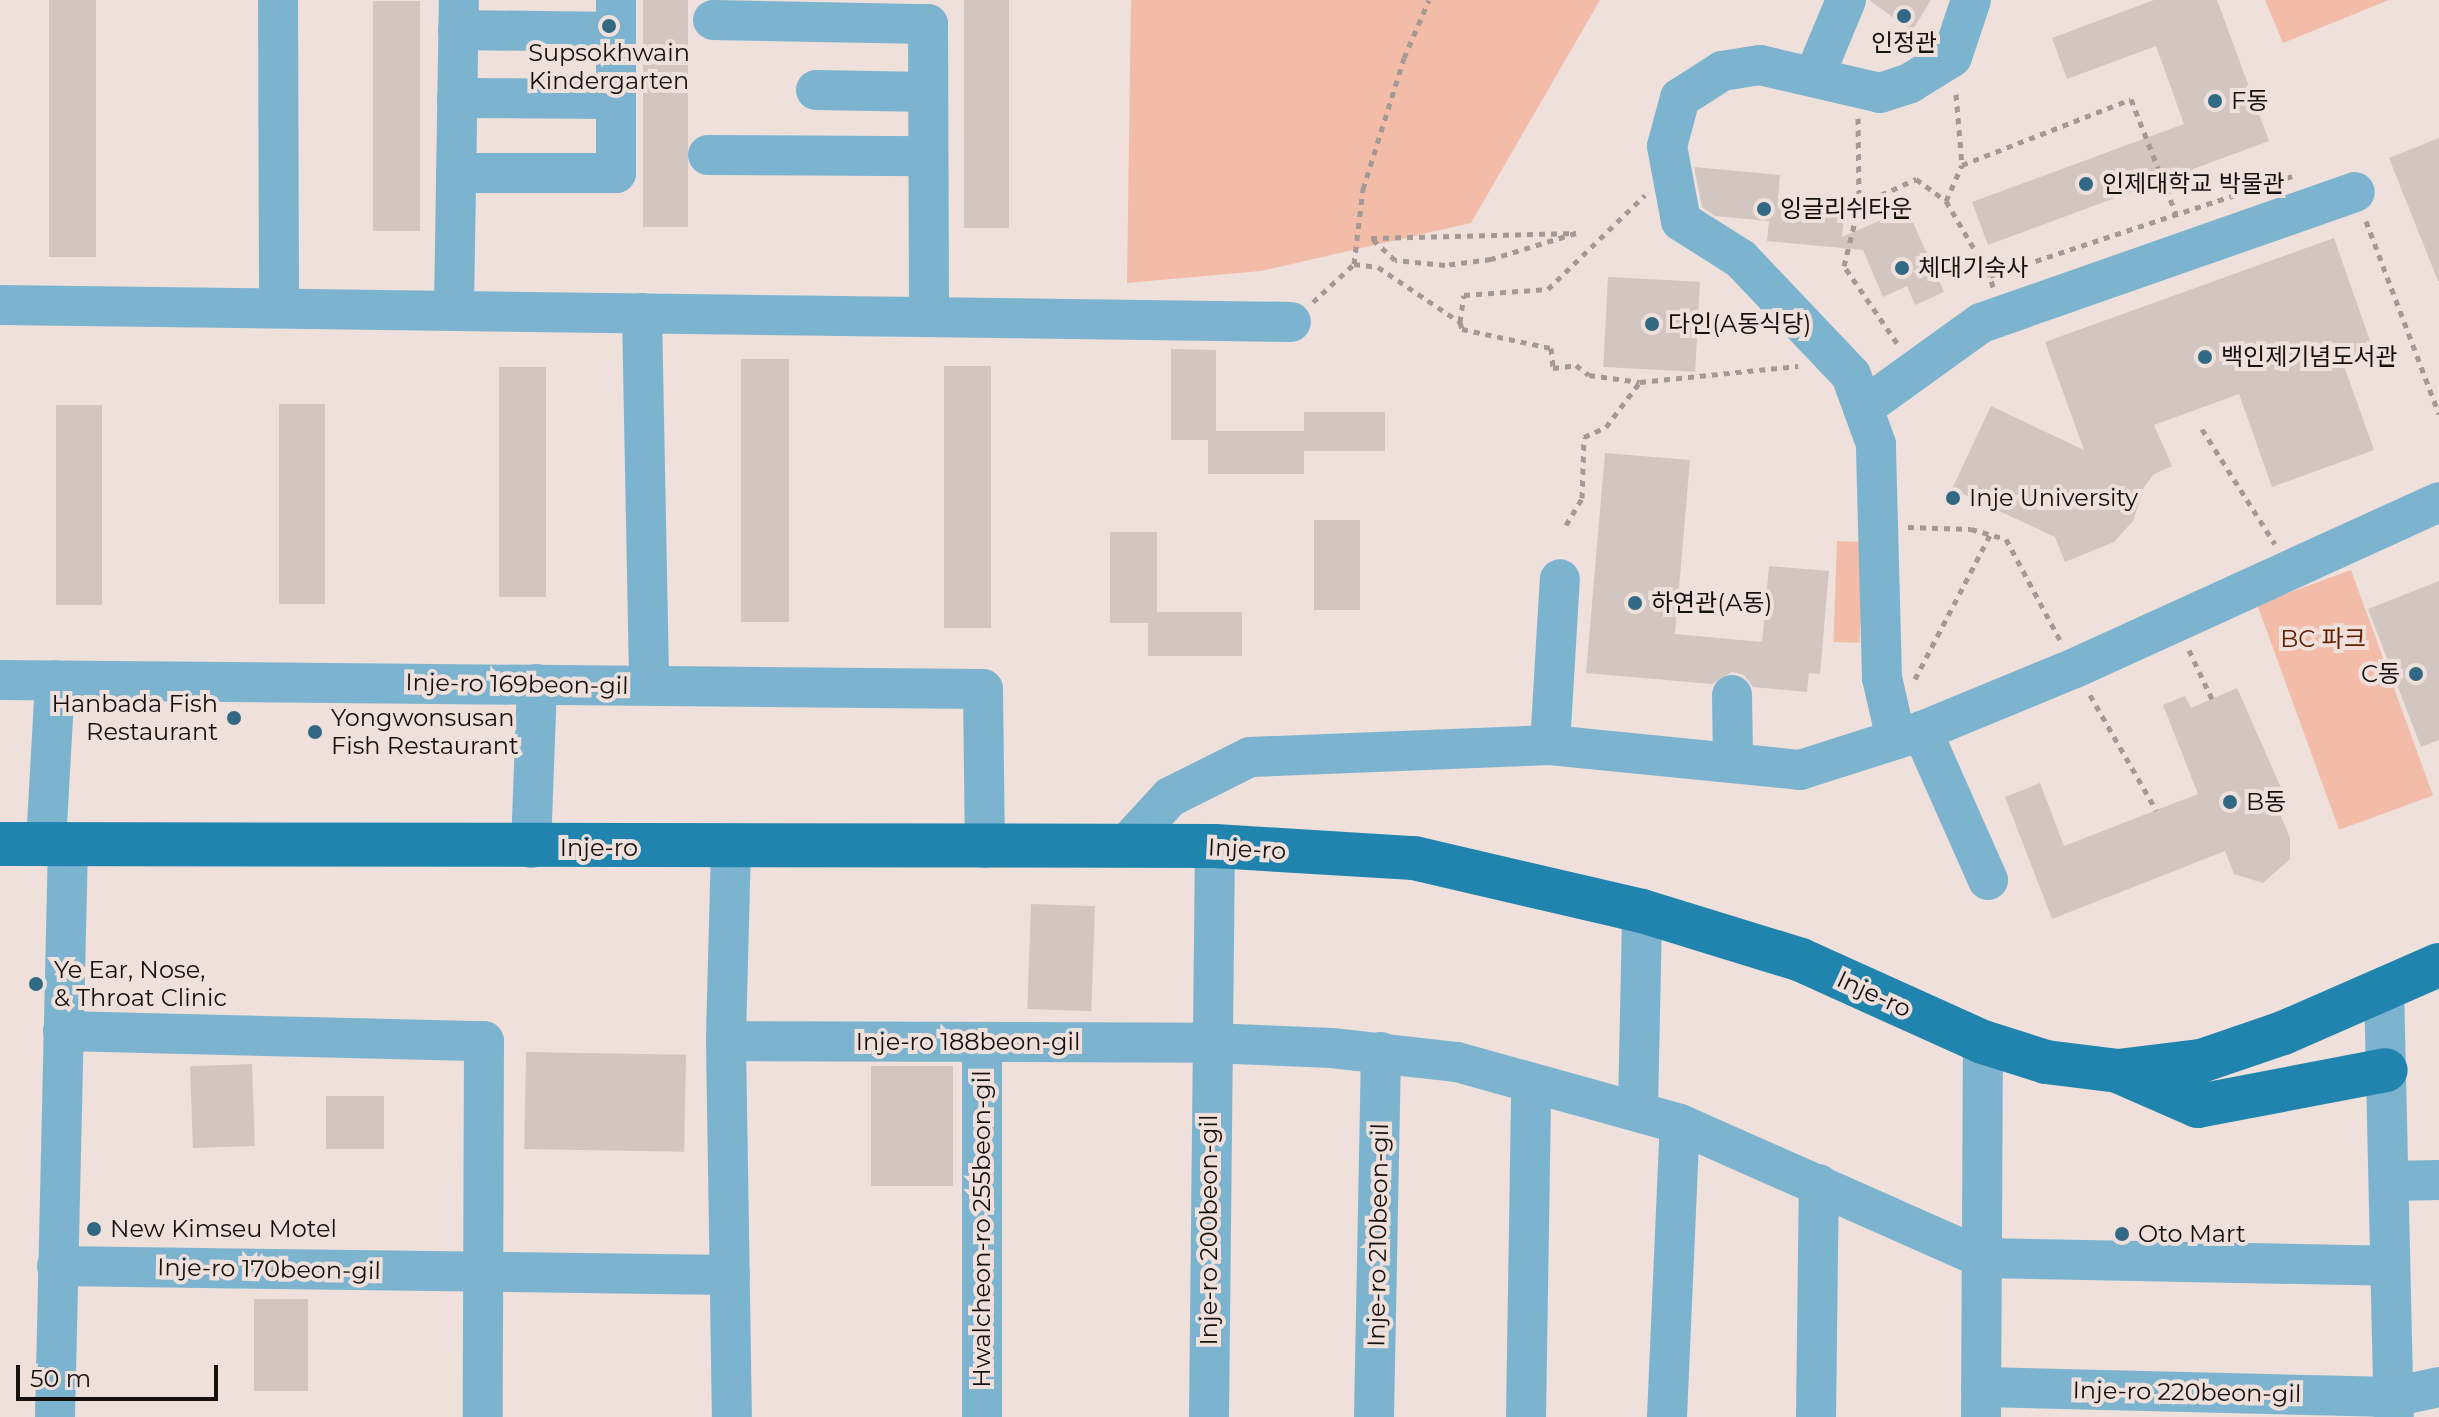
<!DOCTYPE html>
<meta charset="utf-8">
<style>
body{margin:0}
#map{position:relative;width:2439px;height:1417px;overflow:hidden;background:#efe0db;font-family:Montserrat,"Noto Sans KR",sans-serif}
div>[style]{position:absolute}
.green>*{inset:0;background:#f2bca8;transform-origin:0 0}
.building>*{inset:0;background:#d3c5c0;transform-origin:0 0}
.path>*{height:5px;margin-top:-2.5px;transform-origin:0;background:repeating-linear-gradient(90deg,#a49995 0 6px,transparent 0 12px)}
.minor>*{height:40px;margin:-20px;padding:0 20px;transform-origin:20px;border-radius:20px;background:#7cb3cf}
.major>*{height:44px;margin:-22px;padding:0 22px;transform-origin:22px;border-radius:22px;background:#2084ae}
.dots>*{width:22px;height:22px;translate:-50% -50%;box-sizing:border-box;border:4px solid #efe0db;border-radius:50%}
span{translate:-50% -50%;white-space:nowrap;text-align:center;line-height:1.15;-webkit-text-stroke:8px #efe0db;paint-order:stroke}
.poi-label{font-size:24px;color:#16110f}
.left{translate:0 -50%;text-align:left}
.right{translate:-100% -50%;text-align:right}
.park-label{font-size:24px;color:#612002}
.street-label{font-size:24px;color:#16110f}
.scale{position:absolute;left:16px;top:1365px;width:202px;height:36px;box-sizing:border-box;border:4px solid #16110f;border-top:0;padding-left:10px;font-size:24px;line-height:28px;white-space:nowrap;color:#16110f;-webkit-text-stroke:6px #efe0db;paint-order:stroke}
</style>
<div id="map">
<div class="green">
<i style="clip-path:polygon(1131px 0,1600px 0,1471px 223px,1261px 271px,1127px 283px)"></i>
<i style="clip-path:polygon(2265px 0,2389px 0,2283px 43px)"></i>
<i style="left:1837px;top:541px;width:26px;height:101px;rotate:2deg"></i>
<i style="left:2351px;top:570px;width:240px;height:100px;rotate:70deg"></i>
</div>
<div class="building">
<i style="left:49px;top:0;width:47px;height:257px"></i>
<i style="left:643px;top:0;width:45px;height:227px"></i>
<i style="left:964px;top:0;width:45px;height:228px"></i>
<i style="clip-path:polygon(1869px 0,1931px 0,1912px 31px)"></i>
<i style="clip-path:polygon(2154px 0,2217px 0,2269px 141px,1988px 245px,1972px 202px,2184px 124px,2156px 46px,2067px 79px,2052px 38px)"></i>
<i style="left:373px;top:1px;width:47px;height:230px"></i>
<i style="clip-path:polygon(2439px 138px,2439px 281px,2438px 281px,2389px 158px)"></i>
<i style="clip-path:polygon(1694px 167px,1780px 175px,1778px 199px,1845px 206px,1842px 237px,1907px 209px,1944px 292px,1915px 305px,1907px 286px,1883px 297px,1863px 250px,1767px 241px,1769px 221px,1715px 216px,1702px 207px)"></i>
<i style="clip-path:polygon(2334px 238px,2374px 352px,2343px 363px,2374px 450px,2272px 487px,2239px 394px,2154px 425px,2172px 466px,2154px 474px,2144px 487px,2133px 521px,2114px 542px,2065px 562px,2055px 537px,1952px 489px,1991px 406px,2084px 450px,2045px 342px)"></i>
<i style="left:1608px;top:277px;width:92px;height:90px;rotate:3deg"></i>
<i style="clip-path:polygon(1171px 349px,1216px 350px,1216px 431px,1304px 431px,1304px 474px,1208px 474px,1208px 440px,1171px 440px)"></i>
<i style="left:741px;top:359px;width:48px;height:263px"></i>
<i style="left:944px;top:366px;width:47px;height:262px"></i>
<i style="left:499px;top:367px;width:47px;height:230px"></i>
<i style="left:279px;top:404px;width:46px;height:200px"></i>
<i style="left:56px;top:405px;width:46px;height:200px"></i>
<i style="left:1304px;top:412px;width:81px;height:39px"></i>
<i style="clip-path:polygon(1605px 453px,1690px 460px,1675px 634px,1762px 642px,1769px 566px,1829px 571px,1820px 674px,1809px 673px,1807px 692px,1753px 687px,1744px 675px,1732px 672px,1712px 684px,1586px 673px)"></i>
<i style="left:1314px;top:520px;width:46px;height:90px"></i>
<i style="clip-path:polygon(1110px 532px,1157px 532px,1157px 612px,1242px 612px,1242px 656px,1148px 656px,1148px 623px,1110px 623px)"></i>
<i style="clip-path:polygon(2439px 581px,2439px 740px,2421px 747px,2368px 609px)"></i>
<i style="clip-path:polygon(2237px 688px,2286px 799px,2276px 804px,2290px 838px,2290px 859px,2263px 883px,2234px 874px,2225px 851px,2052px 919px,2005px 797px,2040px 783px,2064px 846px,2198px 794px,2163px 705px,2185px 696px,2191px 708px)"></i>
<i style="left:1031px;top:904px;width:64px;height:105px;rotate:2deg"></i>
<i style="left:526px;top:1052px;width:160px;height:97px;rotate:1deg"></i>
<i style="left:252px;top:1064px;width:82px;height:62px;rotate:88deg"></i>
<i style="left:871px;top:1066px;width:82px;height:120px"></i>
<i style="left:326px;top:1096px;width:58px;height:53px"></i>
<i style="left:254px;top:1299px;width:54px;height:92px"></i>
</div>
<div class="path">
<i style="left:1956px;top:94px;width:71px;rotate:85.2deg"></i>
<i style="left:1962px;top:165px;width:181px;rotate:-21.3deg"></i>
<i style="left:2131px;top:99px;width:123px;rotate:68.6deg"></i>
<i style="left:1858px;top:118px;width:87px;rotate:89.3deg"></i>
<i style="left:1946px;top:201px;width:39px;rotate:-66deg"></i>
<i style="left:2366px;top:221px;width:206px;rotate:69.3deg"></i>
<i style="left:1576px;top:233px;width:89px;rotate:163deg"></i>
<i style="left:1491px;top:259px;width:46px;rotate:172.6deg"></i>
<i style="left:1445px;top:265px;width:50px;rotate:-174.3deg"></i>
<i style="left:1395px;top:260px;width:33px;rotate:-137deg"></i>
<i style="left:1371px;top:238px;width:205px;rotate:-1.4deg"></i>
<i style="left:1354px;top:264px;width:76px;rotate:-83.2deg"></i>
<i style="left:1363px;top:189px;width:137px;rotate:-72.6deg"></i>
<i style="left:1404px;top:58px;width:63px;rotate:-66.7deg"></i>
<i style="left:1993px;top:287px;width:11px;rotate:-105deg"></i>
<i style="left:1990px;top:276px;width:319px;rotate:-18.3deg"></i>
<i style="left:1313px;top:302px;width:56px;rotate:-42.8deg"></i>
<i style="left:1354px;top:264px;width:24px;rotate:7deg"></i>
<i style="left:1378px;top:267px;width:99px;rotate:33.9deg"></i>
<i style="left:1460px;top:322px;width:27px;rotate:-82deg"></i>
<i style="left:1464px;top:295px;width:84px;rotate:-4.1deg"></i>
<i style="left:1548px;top:289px;width:135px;rotate:-44.1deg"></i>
<i style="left:1460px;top:322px;width:7px;rotate:74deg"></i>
<i style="left:1462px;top:329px;width:91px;rotate:12.1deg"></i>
<i style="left:1551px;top:348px;width:20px;rotate:84deg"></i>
<i style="left:1553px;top:368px;width:23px;rotate:-7deg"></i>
<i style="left:1576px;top:365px;width:16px;rotate:38deg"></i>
<i style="left:1589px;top:375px;width:51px;rotate:7.8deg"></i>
<i style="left:1640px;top:382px;width:159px;rotate:-5.8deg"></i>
<i style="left:1897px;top:343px;width:93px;rotate:-124.5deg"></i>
<i style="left:1844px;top:266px;width:63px;rotate:-76.2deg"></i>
<i style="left:1859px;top:205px;width:63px;rotate:-24.5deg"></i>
<i style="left:1916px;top:179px;width:37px;rotate:36deg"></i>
<i style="left:1946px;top:201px;width:87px;rotate:59.6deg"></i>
<i style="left:2202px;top:429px;width:136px;rotate:57.6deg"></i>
<i style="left:1566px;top:525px;width:31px;rotate:-59deg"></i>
<i style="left:1582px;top:498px;width:61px;rotate:-88.1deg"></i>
<i style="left:1584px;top:437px;width:24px;rotate:-24deg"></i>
<i style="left:1606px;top:427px;width:56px;rotate:-52.9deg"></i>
<i style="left:1908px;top:527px;width:63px;rotate:1.8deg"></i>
<i style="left:1971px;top:529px;width:36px;rotate:16deg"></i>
<i style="left:2006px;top:539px;width:115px;rotate:61.9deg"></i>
<i style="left:2189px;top:650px;width:54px;rotate:64.9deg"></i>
<i style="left:1915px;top:679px;width:162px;rotate:-62.5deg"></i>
<i style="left:2090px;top:695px;width:133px;rotate:60.1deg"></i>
</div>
<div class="minor">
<i style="left:278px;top:0;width:307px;rotate:89.8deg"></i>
<i style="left:713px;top:20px;width:215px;rotate:1.1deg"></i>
<i style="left:928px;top:24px;width:293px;rotate:89.8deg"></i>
<i style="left:458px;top:30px;width:158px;rotate:0.7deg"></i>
<i style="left:1814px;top:77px;width:83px;rotate:-67.4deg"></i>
<i style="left:816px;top:90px;width:112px;rotate:1deg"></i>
<i style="left:457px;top:98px;width:159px;rotate:0.4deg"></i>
<i style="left:708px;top:155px;width:220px;rotate:0.3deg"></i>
<i style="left:456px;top:173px;width:160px"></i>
<i style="left:616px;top:173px;width:173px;rotate:-90deg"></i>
<i style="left:0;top:305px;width:1291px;rotate:0.75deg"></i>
<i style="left:454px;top:310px;width:310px;rotate:-89.1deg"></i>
<i style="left:642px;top:313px;width:372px;rotate:88.9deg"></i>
<i style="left:1863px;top:408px;width:145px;rotate:-35.8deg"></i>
<i style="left:1981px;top:323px;width:396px;rotate:-19.3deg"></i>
<i style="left:0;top:680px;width:983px;rotate:0.52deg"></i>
<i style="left:983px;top:689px;width:159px;rotate:89.3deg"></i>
<i style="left:1732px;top:695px;width:67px;rotate:89.1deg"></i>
<i style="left:1922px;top:731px;width:163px;rotate:66.1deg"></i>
<i style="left:1896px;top:739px;width:63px;rotate:-102.9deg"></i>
<i style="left:1882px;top:678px;width:234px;rotate:-91.5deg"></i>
<i style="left:1876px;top:444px;width:73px;rotate:-109.9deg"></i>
<i style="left:1851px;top:375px;width:160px;rotate:-133.5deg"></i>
<i style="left:1741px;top:259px;width:71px;rotate:-147.7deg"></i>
<i style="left:1681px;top:221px;width:76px;rotate:-100.6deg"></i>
<i style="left:1667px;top:146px;width:50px;rotate:-74.8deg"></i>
<i style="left:1680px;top:98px;width:50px;rotate:-32.7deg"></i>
<i style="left:1722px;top:71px;width:38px;rotate:-9deg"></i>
<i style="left:1760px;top:65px;width:123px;rotate:13.1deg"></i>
<i style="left:1880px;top:93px;width:32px;rotate:-18deg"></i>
<i style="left:1910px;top:83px;width:49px;rotate:-31.8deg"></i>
<i style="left:1952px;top:57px;width:60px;rotate:-71.6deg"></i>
<i style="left:1550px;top:745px;width:166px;rotate:-86.6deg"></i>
<i style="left:46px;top:843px;width:163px;rotate:-86.8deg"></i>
<i style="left:731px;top:846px;width:195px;rotate:91.5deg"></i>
<i style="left:726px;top:1041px;width:376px;rotate:89.1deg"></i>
<i style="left:1124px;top:847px;width:68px;rotate:-47.4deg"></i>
<i style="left:1170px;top:797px;width:89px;rotate:-26.6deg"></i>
<i style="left:1250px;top:757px;width:300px;rotate:-2.3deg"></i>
<i style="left:1550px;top:745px;width:251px;rotate:5.7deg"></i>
<i style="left:1800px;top:770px;width:128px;rotate:-17.7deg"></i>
<i style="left:1922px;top:731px;width:165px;rotate:-22.4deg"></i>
<i style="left:2075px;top:668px;width:400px;rotate:-24.5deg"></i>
<i style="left:531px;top:848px;width:164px;rotate:-87.9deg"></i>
<i style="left:2384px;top:987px;width:430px;rotate:88.7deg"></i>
<i style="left:63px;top:1031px;width:421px;rotate:1.4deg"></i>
<i style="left:484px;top:1041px;width:376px;rotate:90.2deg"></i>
<i style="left:726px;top:1041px;width:484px;rotate:0.2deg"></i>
<i style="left:1210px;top:1043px;width:122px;rotate:2.3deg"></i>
<i style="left:1332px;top:1048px;width:126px;rotate:6.4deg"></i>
<i style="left:1457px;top:1062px;width:231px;rotate:15.5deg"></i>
<i style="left:1680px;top:1124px;width:330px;rotate:23.9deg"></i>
<i style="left:1982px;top:1258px;width:408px;rotate:1.1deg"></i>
<i style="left:1638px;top:1109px;width:198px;rotate:-88.8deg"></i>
<i style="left:2389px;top:1181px;width:50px;rotate:-1.1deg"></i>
<i style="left:57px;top:1266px;width:673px;rotate:0.77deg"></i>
<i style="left:1981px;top:1387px;width:412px;rotate:1.4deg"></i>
<i style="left:2393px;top:1397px;width:47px;rotate:-12.3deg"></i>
<i style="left:55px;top:1417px;width:574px;rotate:-88.7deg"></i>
<i style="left:982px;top:1417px;width:375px;rotate:-90deg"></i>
<i style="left:1209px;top:1417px;width:571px;rotate:-89.4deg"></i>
<i style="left:1374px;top:1417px;width:365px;rotate:-88.9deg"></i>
<i style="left:1526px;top:1417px;width:333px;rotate:-89.1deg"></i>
<i style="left:1667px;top:1417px;width:293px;rotate:-87.5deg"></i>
<i style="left:1816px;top:1417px;width:233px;rotate:-89.3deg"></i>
<i style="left:1981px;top:1417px;width:375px;rotate:-89.7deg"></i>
</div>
<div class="major">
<i style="left:0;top:844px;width:1215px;rotate:0.09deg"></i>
<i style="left:1215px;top:846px;width:199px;rotate:3.5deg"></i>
<i style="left:1414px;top:858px;width:234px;rotate:13.1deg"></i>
<i style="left:1642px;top:911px;width:166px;rotate:17.1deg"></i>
<i style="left:1801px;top:960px;width:200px;rotate:24.3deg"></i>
<i style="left:1983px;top:1042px;width:66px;rotate:17.6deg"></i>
<i style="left:2046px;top:1062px;width:73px;rotate:7.1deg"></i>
<i style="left:2118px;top:1071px;width:84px;rotate:-6.9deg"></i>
<i style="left:2201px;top:1061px;width:87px;rotate:-18.9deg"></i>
<i style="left:2283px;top:1033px;width:170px;rotate:-23.6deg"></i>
<i style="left:2120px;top:1072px;width:85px;rotate:23.6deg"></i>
<i style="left:2198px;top:1106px;width:191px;rotate:-10.8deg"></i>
</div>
<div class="dots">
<i style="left:1904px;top:16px;background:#316883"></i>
<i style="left:609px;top:26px;background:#316883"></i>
<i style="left:2215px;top:101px;background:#316883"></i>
<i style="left:2086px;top:184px;background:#316883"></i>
<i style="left:1764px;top:209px;background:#316883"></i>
<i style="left:1902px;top:268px;background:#316883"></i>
<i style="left:1652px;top:324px;background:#316883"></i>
<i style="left:2205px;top:357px;background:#316883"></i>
<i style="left:1953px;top:498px;background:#316883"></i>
<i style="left:1635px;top:603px;background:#316883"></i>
<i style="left:2416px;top:674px;background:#316883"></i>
<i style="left:234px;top:718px;background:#316883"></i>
<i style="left:315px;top:732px;background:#316883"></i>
<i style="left:2230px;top:802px;background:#316883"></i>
<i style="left:36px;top:984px;background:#316883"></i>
<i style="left:94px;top:1229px;background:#316883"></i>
<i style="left:2122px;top:1234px;background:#316883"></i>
</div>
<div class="poi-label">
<span style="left:1904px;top:43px">인정관</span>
<span style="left:609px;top:67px">Supsokhwain<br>Kindergarten</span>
<span class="left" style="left:2231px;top:101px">F동</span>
<span class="left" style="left:2102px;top:184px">인제대학교 박물관</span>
<span class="left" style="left:1780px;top:209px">잉글리쉬타운</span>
<span class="left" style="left:1918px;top:268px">체대기숙사</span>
<span class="left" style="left:1668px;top:324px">다인(A동식당)</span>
<span class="left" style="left:2221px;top:357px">백인제기념도서관</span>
<span class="left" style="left:1969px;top:498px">Inje University</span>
<span class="left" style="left:1651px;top:603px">하연관(A동)</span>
<span class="right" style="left:2400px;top:674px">C동</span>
<span class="right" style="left:218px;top:718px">Hanbada Fish<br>Restaurant</span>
<span class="left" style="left:331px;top:732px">Yongwonsusan<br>Fish Restaurant</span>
<span class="left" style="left:2246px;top:802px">B동</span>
<span class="left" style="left:54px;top:984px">Ye Ear, Nose,<br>&amp; Throat Clinic</span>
<span class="left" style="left:110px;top:1229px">New Kimseu Motel</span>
<span class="left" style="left:2138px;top:1234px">Oto Mart</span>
</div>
<div class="park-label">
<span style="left:2323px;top:639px">BC 파크</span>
</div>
<div class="street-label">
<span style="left:517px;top:684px;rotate:1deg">Inje-ro 169beon-gil</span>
<span style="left:599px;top:848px">Inje-ro</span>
<span style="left:1247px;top:849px;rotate:3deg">Inje-ro</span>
<span style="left:1874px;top:994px;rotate:25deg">Inje-ro</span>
<span style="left:968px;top:1042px">Inje-ro 188beon-gil</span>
<span style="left:982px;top:1229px;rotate:-90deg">Hwalcheon-ro 255beon-gil</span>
<span style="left:1209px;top:1230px;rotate:-90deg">Inje-ro 200beon-gil</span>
<span style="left:1378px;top:1235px;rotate:-89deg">Inje-ro 210beon-gil</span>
<span style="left:269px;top:1269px;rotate:1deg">Inje-ro 170beon-gil</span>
<span style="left:2187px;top:1392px;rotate:1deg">Inje-ro 220beon-gil</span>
</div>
<div class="scale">50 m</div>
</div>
